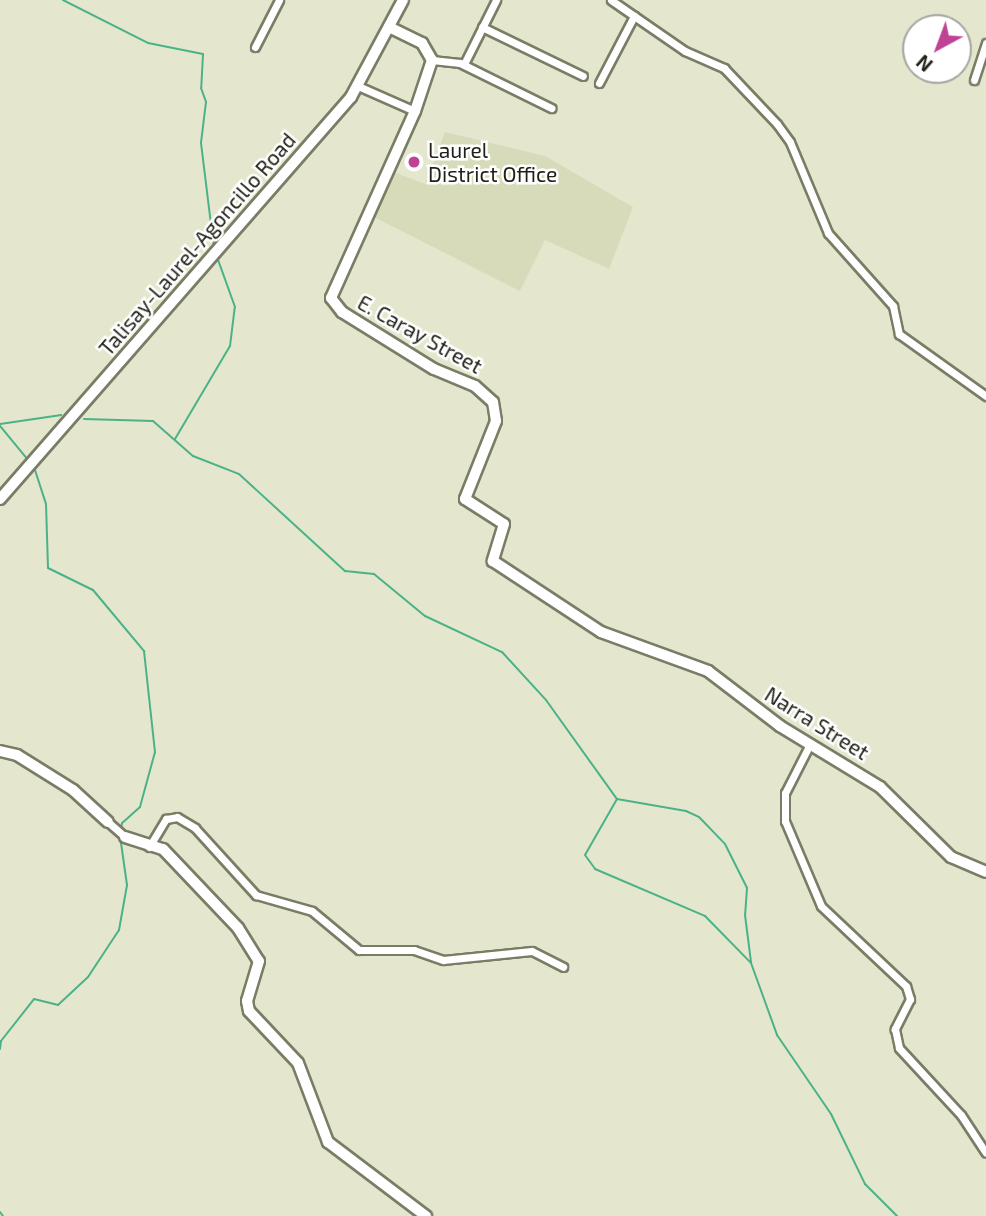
<!DOCTYPE html>
<style>
body{margin:0}
#map{position:relative;width:986px;height:1216px;overflow:hidden;background:#e4e7cd;font-family:"Exo 2",sans-serif}
div>[style]{position:absolute}
.built>*{inset:0;background:#d7dbba}
.stream>*{height:2px;margin:-1px;padding:0 1px;transform-origin:1px;border-radius:1px;background:#4bb288}
.roads{filter:drop-shadow(2px 0 #7a7d66) drop-shadow(-2px 0 #7a7d66) drop-shadow(0 2px #7a7d66) drop-shadow(0 -2px #7a7d66)}
.street>*{height:7px;margin:-3.5px;padding:0 3.5px;transform-origin:3.5px;border-radius:3.5px;background:#fff}
.secondary>*{height:10px;margin:-5px;padding:0 5px;transform-origin:5px;border-radius:5px;background:#fff}
.dots>*{width:19px;height:19px;translate:-50% -50%;box-sizing:border-box;border:4px solid #fff;border-radius:50%}
span{translate:-50% -50%;white-space:nowrap;text-align:center;line-height:1.15;-webkit-text-stroke:5px #fff;paint-order:stroke}
.poi-label{font-size:21px;color:#1f2017}
.left{translate:0 -50%;text-align:left}
.street-label{font-size:21px;color:#1f2017}
.north{position:absolute;left:902px;top:14px;width:70px;height:70px;box-sizing:border-box;background:#fff;border:2px solid #a5a6a2;border-radius:50%;rotate:221deg;font-size:19px;font-weight:700;line-height:28px;text-align:center;color:#1f2017}
.north::after{content:'';display:block;margin:auto;width:24px;height:32px;background:#bf4394;clip-path:polygon(50% 0,100% 100%,50% 72%,0 100%)}
</style>
<div id="map">
<div class="built">
<i style="clip-path:polygon(445px 132px,545px 156px,633px 207px,609px 269px,545px 240px,520px 291px,370px 215px,391px 171px,425px 184px)"></i>
</div>
<div class="stream">
<i style="left:63px;top:0;width:95px;rotate:26.8deg"></i>
<i style="left:148px;top:43px;width:56px;rotate:11.3deg"></i>
<i style="left:203px;top:54px;width:34px;rotate:93deg"></i>
<i style="left:201px;top:88px;width:15px;rotate:70deg"></i>
<i style="left:206px;top:102px;width:41px;rotate:97deg"></i>
<i style="left:201px;top:143px;width:107px;rotate:83deg"></i>
<i style="left:84px;top:419px;width:69px;rotate:1.7deg"></i>
<i style="left:153px;top:421px;width:53px;rotate:41.2deg"></i>
<i style="left:193px;top:456px;width:49px;rotate:21.4deg"></i>
<i style="left:239px;top:474px;width:144px;rotate:42.5deg"></i>
<i style="left:345px;top:571px;width:29px;rotate:6deg"></i>
<i style="left:374px;top:574px;width:66px;rotate:39.5deg"></i>
<i style="left:425px;top:616px;width:85px;rotate:25.1deg"></i>
<i style="left:502px;top:652px;width:65px;rotate:47.5deg"></i>
<i style="left:546px;top:700px;width:122px;rotate:54.4deg"></i>
<i style="left:617px;top:799px;width:64px;rotate:119.7deg"></i>
<i style="left:585px;top:855px;width:17px;rotate:54deg"></i>
<i style="left:595px;top:869px;width:120px;rotate:23.1deg"></i>
<i style="left:705px;top:916px;width:66px;rotate:45.6deg"></i>
<i style="left:751px;top:963px;width:77px;rotate:70.1deg"></i>
<i style="left:777px;top:1035px;width:96px;rotate:55.6deg"></i>
<i style="left:831px;top:1114px;width:78px;rotate:64.1deg"></i>
<i style="left:865px;top:1184px;width:45px;rotate:45deg"></i>
<i style="left:0;top:424px;width:62px;rotate:-8.4deg"></i>
<i style="left:0;top:426px;width:44px;rotate:50.5deg"></i>
<i style="left:175px;top:439px;width:108px;rotate:-59.4deg"></i>
<i style="left:230px;top:346px;width:39px;rotate:-83deg"></i>
<i style="left:235px;top:307px;width:53px;rotate:-109.8deg"></i>
<i style="left:34px;top:467px;width:39px;rotate:72deg"></i>
<i style="left:46px;top:504px;width:64px;rotate:88.2deg"></i>
<i style="left:48px;top:568px;width:50px;rotate:26.1deg"></i>
<i style="left:93px;top:590px;width:80px;rotate:50.1deg"></i>
<i style="left:144px;top:651px;width:102px;rotate:83.8deg"></i>
<i style="left:155px;top:752px;width:57px;rotate:105.3deg"></i>
<i style="left:140px;top:807px;width:24px;rotate:138deg"></i>
<i style="left:122px;top:823px;width:8px;rotate:97deg"></i>
<i style="left:617px;top:799px;width:70px;rotate:9.9deg"></i>
<i style="left:686px;top:811px;width:14px;rotate:25deg"></i>
<i style="left:699px;top:817px;width:37px;rotate:46deg"></i>
<i style="left:725px;top:844px;width:49px;rotate:63.4deg"></i>
<i style="left:747px;top:888px;width:27px;rotate:94deg"></i>
<i style="left:745px;top:915px;width:47px;rotate:82.7deg"></i>
<i style="left:0;top:1049px;width:8px;rotate:-83deg"></i>
<i style="left:1px;top:1041px;width:53px;rotate:-51.8deg"></i>
<i style="left:34px;top:999px;width:25px;rotate:14deg"></i>
<i style="left:58px;top:1005px;width:41px;rotate:-43deg"></i>
<i style="left:88px;top:977px;width:56px;rotate:-56.6deg"></i>
<i style="left:119px;top:930px;width:46px;rotate:-79.9deg"></i>
<i style="left:127px;top:885px;width:49px;rotate:-98.1deg"></i>
<i style="left:0;top:1212px;width:5px;rotate:53deg"></i>
</div>
<div class="roads">
<div class="street">
<i style="left:611px;top:0;width:90px;rotate:34.6deg"></i>
<i style="left:685px;top:51px;width:43px;rotate:23.6deg"></i>
<i style="left:724px;top:68px;width:77px;rotate:46.6deg"></i>
<i style="left:777px;top:124px;width:22px;rotate:54deg"></i>
<i style="left:790px;top:142px;width:99px;rotate:67.3deg"></i>
<i style="left:828px;top:233px;width:98px;rotate:48.3deg"></i>
<i style="left:893px;top:306px;width:29px;rotate:78deg"></i>
<i style="left:899px;top:334px;width:107px;rotate:35.5deg"></i>
<i style="left:482px;top:27px;width:112px;rotate:25.9deg"></i>
<i style="left:255px;top:47px;width:53px;rotate:-62.9deg"></i>
<i style="left:432px;top:60px;width:28px;rotate:6deg"></i>
<i style="left:460px;top:63px;width:102px;rotate:26.3deg"></i>
<i style="left:464px;top:64px;width:72px;rotate:-63.4deg"></i>
<i style="left:974px;top:80px;width:39px;rotate:-72deg"></i>
<i style="left:599px;top:83px;width:76px;rotate:-62.4deg"></i>
<i style="left:358px;top:86px;width:62px;rotate:23.7deg"></i>
<i style="left:810px;top:744px;width:55px;rotate:117deg"></i>
<i style="left:785px;top:793px;width:28px;rotate:90deg"></i>
<i style="left:785px;top:821px;width:92px;rotate:67deg"></i>
<i style="left:821px;top:906px;width:117px;rotate:43.3deg"></i>
<i style="left:906px;top:986px;width:14px;rotate:73deg"></i>
<i style="left:910px;top:999px;width:34px;rotate:117deg"></i>
<i style="left:895px;top:1029px;width:19px;rotate:78deg"></i>
<i style="left:899px;top:1048px;width:91px;rotate:47.2deg"></i>
<i style="left:961px;top:1115px;width:45px;rotate:56.7deg"></i>
<i style="left:108px;top:822px;width:23px;rotate:41deg"></i>
<i style="left:149px;top:847px;width:33px;rotate:-59deg"></i>
<i style="left:166px;top:819px;width:11px;rotate:-10deg"></i>
<i style="left:177px;top:817px;width:21px;rotate:31deg"></i>
<i style="left:195px;top:828px;width:91px;rotate:47.7deg"></i>
<i style="left:256px;top:895px;width:58px;rotate:15.9deg"></i>
<i style="left:312px;top:911px;width:61px;rotate:39.7deg"></i>
<i style="left:359px;top:950px;width:55px"></i>
<i style="left:414px;top:950px;width:31px;rotate:19deg"></i>
<i style="left:443px;top:960px;width:89px;rotate:-5.8deg"></i>
<i style="left:532px;top:951px;width:35px;rotate:27deg"></i>
</div>
<div class="secondary">
<i style="left:389px;top:27px;width:37px;rotate:26deg"></i>
<i style="left:422px;top:43px;width:20px;rotate:60deg"></i>
<i style="left:432px;top:60px;width:54px;rotate:108.4deg"></i>
<i style="left:415px;top:111px;width:205px;rotate:114.2deg"></i>
<i style="left:331px;top:298px;width:18px;rotate:52deg"></i>
<i style="left:342px;top:312px;width:108px;rotate:31.8deg"></i>
<i style="left:434px;top:369px;width:44px;rotate:22.5deg"></i>
<i style="left:475px;top:386px;width:24px;rotate:42deg"></i>
<i style="left:493px;top:402px;width:19px;rotate:81deg"></i>
<i style="left:496px;top:421px;width:84px;rotate:111.7deg"></i>
<i style="left:465px;top:499px;width:46px;rotate:32.7deg"></i>
<i style="left:504px;top:524px;width:39px;rotate:107deg"></i>
<i style="left:493px;top:561px;width:129px;rotate:33.3deg"></i>
<i style="left:601px;top:632px;width:114px;rotate:20deg"></i>
<i style="left:708px;top:671px;width:91px;rotate:37.4deg"></i>
<i style="left:780px;top:726px;width:117px;rotate:31.4deg"></i>
<i style="left:880px;top:787px;width:100px;rotate:44.6deg"></i>
<i style="left:951px;top:857px;width:38px;rotate:23deg"></i>
<i style="left:0;top:499px;width:534px;rotate:-48.87deg"></i>
<i style="left:351px;top:97px;width:110px;rotate:-61.8deg"></i>
<i style="left:0;top:751px;width:17px;rotate:13deg"></i>
<i style="left:17px;top:755px;width:66px;rotate:32deg"></i>
<i style="left:73px;top:790px;width:47px;rotate:42.4deg"></i>
<i style="left:125px;top:837px;width:40px;rotate:18deg"></i>
<i style="left:163px;top:849px;width:109px;rotate:46.5deg"></i>
<i style="left:238px;top:928px;width:39px;rotate:58deg"></i>
<i style="left:259px;top:961px;width:42px;rotate:106.7deg"></i>
<i style="left:247px;top:1001px;width:10px;rotate:79deg"></i>
<i style="left:249px;top:1011px;width:71px;rotate:46.7deg"></i>
<i style="left:298px;top:1063px;width:85px;rotate:69.2deg"></i>
<i style="left:328px;top:1142px;width:123px;rotate:37.1deg"></i>
</div>
</div>
<div class="dots">
<i style="left:414px;top:162px;background:#bf4394"></i>
</div>
<div class="poi-label">
<span class="left" style="left:428px;top:162px">Laurel<br>District Office</span>
</div>
<div class="street-label">
<span style="left:197px;top:244px;rotate:-49deg">Talisay-Laurel-Agoncillo Road</span>
<span style="left:420px;top:334px;rotate:29deg">E. Caray Street</span>
<span style="left:817px;top:723px;rotate:32deg">Narra Street</span>
</div>
<div class="north">N</div>
</div>
